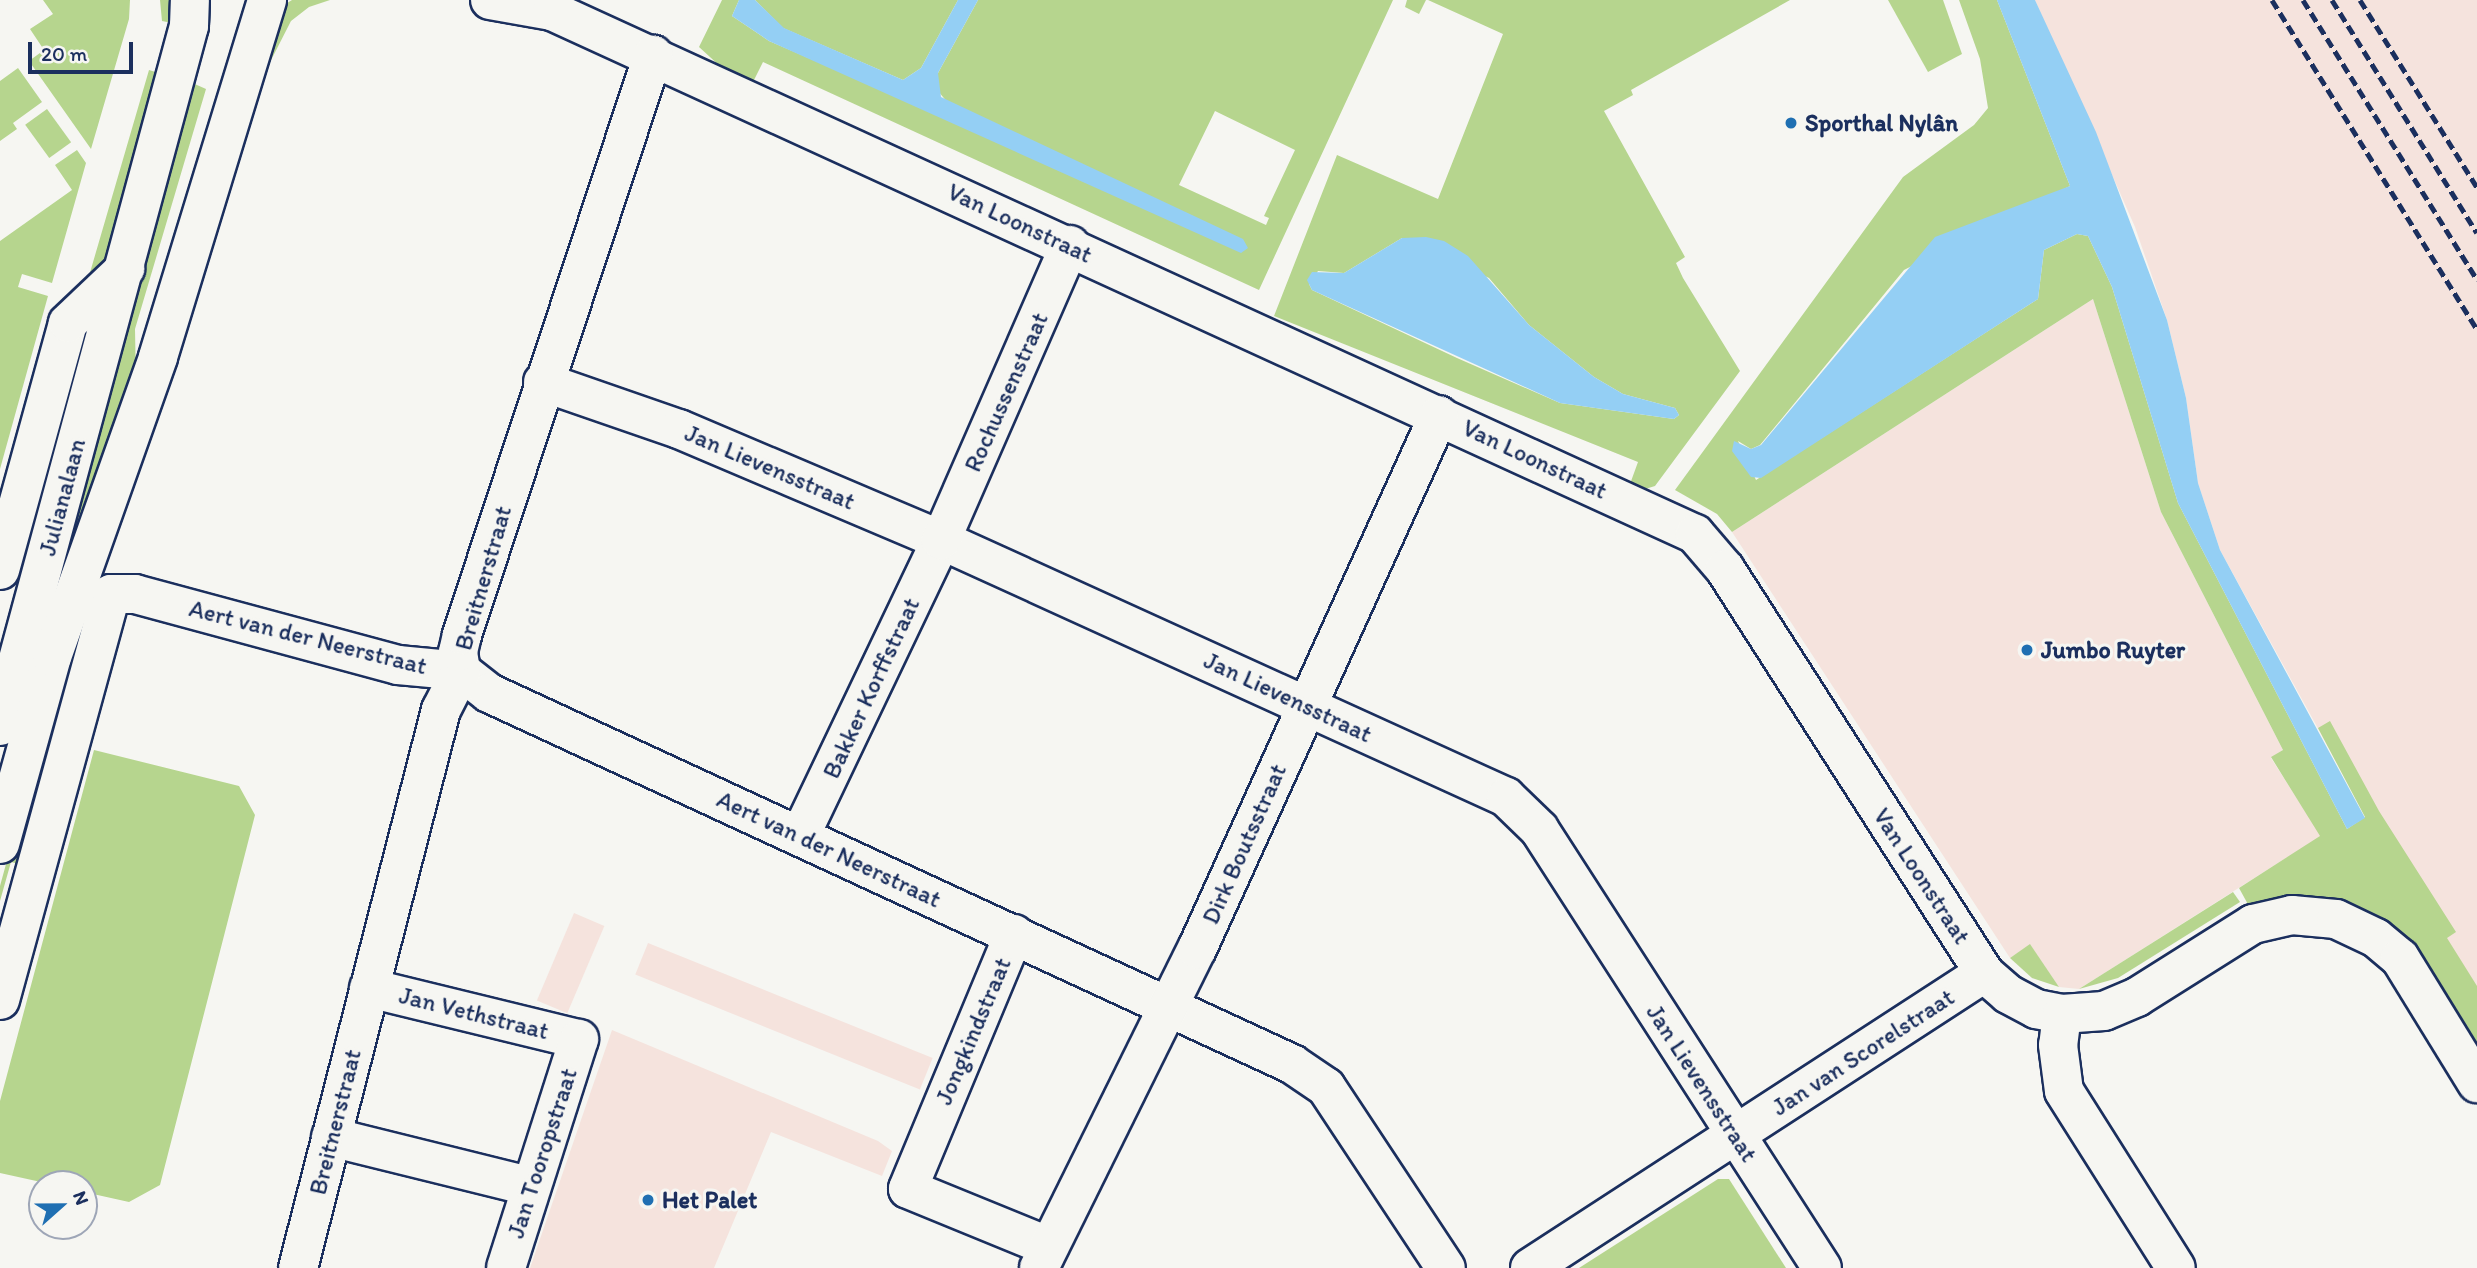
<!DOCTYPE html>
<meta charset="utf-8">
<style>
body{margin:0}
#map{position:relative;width:2477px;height:1268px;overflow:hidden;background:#f6f6f2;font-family:Itim,sans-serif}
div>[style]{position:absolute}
.built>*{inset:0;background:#f5e3dd;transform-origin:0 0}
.green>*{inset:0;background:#b6d58e;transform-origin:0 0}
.water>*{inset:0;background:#94cff4}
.roads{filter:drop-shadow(2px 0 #1b2f5e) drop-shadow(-2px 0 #1b2f5e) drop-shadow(0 2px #1b2f5e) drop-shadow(0 -2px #1b2f5e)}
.minor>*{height:38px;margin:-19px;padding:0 19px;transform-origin:19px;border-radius:19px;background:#f6f6f2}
.major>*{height:38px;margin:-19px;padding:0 19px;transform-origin:19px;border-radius:19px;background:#f6f6f2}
.rail>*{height:5px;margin-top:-2.5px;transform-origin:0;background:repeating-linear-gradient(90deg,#1b2f5e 0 10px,transparent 0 15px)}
.dots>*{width:19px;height:19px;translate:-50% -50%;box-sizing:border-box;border:4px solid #f6f6f2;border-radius:50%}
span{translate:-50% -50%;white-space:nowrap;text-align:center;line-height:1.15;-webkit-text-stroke:6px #f6f6f2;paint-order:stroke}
.poi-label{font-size:24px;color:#1b2f5e;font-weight:700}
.left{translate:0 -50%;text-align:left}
.street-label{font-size:24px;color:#1b2f5e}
.north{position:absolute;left:28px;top:1170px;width:70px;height:70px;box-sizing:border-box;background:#f6f6f2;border:2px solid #9ea6b7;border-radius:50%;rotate:69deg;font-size:19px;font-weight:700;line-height:28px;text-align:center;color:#1b2f5e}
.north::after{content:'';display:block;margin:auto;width:24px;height:32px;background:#1f6fb2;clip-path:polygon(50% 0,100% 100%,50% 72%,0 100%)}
.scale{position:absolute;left:28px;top:42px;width:105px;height:32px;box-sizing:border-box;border:4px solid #1b2f5e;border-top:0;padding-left:9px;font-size:21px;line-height:24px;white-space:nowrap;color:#1b2f5e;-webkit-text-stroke:5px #f6f6f2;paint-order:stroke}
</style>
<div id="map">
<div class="built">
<i style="clip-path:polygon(2035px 0,2477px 0,2477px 1018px,2220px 550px,2198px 483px,2186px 398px,2167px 320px,2135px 227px)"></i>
<i style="clip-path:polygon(2093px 299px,2161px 512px,2283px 750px,2271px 758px,2321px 836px,2079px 989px,2059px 987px,2030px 945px,2010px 958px,1732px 532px)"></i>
<i style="left:574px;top:913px;width:33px;height:95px;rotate:23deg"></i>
<i style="left:648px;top:943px;width:307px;height:34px;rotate:22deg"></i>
<i style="clip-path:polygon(612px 1030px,878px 1141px,892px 1151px,882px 1176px,771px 1132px,714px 1268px,530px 1268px)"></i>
</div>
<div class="green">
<i style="clip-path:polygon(43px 0,130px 0,129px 19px,91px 149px,29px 61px,44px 50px,30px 29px,53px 14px)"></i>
<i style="clip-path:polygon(160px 0,174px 0,172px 23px,162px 21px)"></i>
<i style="clip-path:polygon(292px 0,330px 0,309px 7px,291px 21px,265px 72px,284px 5px)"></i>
<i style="clip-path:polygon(evenodd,722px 0,739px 0,732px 16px,769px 41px,939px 114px,948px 103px,938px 91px,938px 73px,978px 0,1393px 0,1259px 290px,763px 62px,753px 82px,722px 68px,699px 47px,722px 0,1215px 111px,1295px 150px,1264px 216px,1269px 218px,1266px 225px,1179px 185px,1215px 111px)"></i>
<i style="clip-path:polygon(755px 0,958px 0,921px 68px,903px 80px,783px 28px)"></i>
<i style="clip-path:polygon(1407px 0,1426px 0,1419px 14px,1405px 7px)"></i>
<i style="clip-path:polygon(evenodd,1428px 0,1790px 0,1631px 90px,1633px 95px,1604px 111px,1685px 257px,1676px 263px,1683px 278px,1740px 371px,1655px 486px,1642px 490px,1630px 484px,1638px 462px,1274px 316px,1337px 155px,1438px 199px,1503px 34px,1428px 0,1402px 238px,1489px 278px,1529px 325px,1594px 377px,1623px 394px,1675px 408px,1679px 415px,1674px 419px,1560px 403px,1457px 358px,1312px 290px,1309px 284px,1318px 271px,1344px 273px,1402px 238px)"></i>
<i style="clip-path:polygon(1888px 0,1943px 0,1962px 54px,1928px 72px)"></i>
<i style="clip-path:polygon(1959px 0,1997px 0,2070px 186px,1904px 270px,1760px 445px,1751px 449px,1738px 441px,1756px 480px,2038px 299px,2044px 250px,2077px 234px,2088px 236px,2112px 287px,2178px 503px,2347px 829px,2365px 817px,2318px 728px,2330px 721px,2379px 811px,2456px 932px,2447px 938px,2477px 986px,2477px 1055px,2414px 955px,2250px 908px,2239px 888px,2320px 836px,2271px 757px,2283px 750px,2161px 512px,2093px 299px,1732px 532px,1717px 514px,1675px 490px,1903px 177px,1974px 125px,1988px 108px,1980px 59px)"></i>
<i style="clip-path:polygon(18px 68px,42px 102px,13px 123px,17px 129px,0 141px,0 81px)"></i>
<i style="clip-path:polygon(149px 70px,162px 74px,162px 86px,153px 84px,108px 261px,89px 276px)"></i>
<i style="clip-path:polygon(188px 81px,206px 89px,135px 329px,136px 384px,69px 573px,55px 569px)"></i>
<i style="left:47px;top:109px;width:41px;height:27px;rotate:54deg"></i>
<i style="clip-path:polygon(77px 150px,86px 163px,52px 283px,22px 274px,18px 287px,48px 296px,0 469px,0 241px,72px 190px,55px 165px)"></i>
<i style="clip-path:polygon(48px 711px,56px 753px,53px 769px,38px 764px,17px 850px,30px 853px,27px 866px,11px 862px,0 901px,0 886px)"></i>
<i style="clip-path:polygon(94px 750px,239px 786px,255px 815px,160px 1185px,129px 1202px,84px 1192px,84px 1184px,50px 1184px,0 1173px,0 1101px)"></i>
<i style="clip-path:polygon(2233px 892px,2240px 902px,2118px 978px,2079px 989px)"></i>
<i style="clip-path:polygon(2030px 944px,2059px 987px,2032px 978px,2010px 958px)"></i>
<i style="clip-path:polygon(1718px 1179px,1729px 1179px,1786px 1268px,1579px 1268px)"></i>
</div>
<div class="water">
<i style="clip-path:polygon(739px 0,755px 0,784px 28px,903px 80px,921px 68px,958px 0,978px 0,938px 73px,941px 97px,1243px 239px,1248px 248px,1241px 253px,769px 41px,732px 16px)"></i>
<i style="clip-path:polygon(1997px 0,2035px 0,2096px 132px,2167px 320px,2186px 398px,2198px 483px,2220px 550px,2365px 818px,2347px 829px,2178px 503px,2112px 287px,2088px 236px,2077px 234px,2044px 250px,2038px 299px,1761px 478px,1751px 477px,1732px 451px,1734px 441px,1751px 449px,1761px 445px,1935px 237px,2070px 186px)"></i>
<i style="clip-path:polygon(1426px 237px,1444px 241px,1468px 256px,1529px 325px,1594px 377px,1623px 394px,1675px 408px,1679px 415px,1674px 419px,1560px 403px,1312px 290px,1307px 280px,1312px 272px,1344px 273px,1402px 238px)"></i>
</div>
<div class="roads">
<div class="minor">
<i style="left:490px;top:0;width:63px;rotate:10.1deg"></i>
<i style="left:536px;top:0;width:19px;rotate:35deg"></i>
<i style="left:552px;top:11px;width:1257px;rotate:24.59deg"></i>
<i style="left:1695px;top:534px;width:46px;rotate:49.4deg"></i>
<i style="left:1725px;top:569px;width:480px;rotate:57.3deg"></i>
<i style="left:1984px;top:973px;width:32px;rotate:41deg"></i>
<i style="left:2008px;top:994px;width:32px;rotate:28deg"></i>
<i style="left:2036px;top:1009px;width:26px;rotate:11deg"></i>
<i style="left:2062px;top:1014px;width:42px;rotate:-4.1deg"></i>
<i style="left:2104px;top:1011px;width:36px;rotate:-23deg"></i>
<i style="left:2137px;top:997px;width:137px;rotate:-32.2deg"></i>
<i style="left:2253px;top:924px;width:40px;rotate:-13deg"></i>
<i style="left:2292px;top:915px;width:44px;rotate:5.2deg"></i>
<i style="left:2336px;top:919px;width:44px;rotate:25.4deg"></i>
<i style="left:2376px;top:938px;width:31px;rotate:40deg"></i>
<i style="left:2400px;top:958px;width:147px;rotate:58.4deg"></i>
<i style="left:543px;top:382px;width:144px;rotate:19.1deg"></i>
<i style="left:679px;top:429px;width:285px;rotate:23deg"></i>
<i style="left:941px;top:540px;width:621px;rotate:24.46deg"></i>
<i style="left:1506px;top:797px;width:46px;rotate:44.1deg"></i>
<i style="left:1539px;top:829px;width:522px;rotate:57.19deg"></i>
<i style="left:0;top:570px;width:256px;rotate:-74.6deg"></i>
<i style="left:68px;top:323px;width:79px;rotate:-43.5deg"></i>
<i style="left:800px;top:836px;width:328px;rotate:-64.5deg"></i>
<i style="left:941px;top:540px;width:322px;rotate:-66.4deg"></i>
<i style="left:1014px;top:934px;width:276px;rotate:112.6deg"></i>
<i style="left:908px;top:1189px;width:151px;rotate:22.2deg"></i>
<i style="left:369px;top:988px;width:216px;rotate:13.7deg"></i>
<i style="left:579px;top:1039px;width:240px;rotate:107.7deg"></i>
<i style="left:0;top:1000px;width:421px;rotate:-74.7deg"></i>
<i style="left:111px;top:594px;width:24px"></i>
<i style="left:135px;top:594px;width:272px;rotate:15.1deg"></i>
<i style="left:398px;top:665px;width:63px;rotate:5.4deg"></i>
<i style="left:461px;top:671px;width:36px;rotate:38deg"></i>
<i style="left:489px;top:693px;width:885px;rotate:24.8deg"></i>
<i style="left:1292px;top:1064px;width:41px;rotate:34.1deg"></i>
<i style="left:1326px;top:1087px;width:217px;rotate:56.5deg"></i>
<i style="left:2062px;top:1014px;width:31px;rotate:97deg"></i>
<i style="left:2058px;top:1045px;width:46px;rotate:82.6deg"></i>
<i style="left:2064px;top:1091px;width:209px;rotate:57.7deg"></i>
<i style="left:331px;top:1137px;width:204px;rotate:13.9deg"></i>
<i style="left:298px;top:1268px;width:576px;rotate:-75.63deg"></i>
<i style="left:441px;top:710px;width:44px;rotate:-62.9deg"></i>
<i style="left:461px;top:671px;width:19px;rotate:-99deg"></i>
<i style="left:458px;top:652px;width:17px;rotate:-77deg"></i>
<i style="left:462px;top:635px;width:611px;rotate:-71.77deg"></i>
<i style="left:1039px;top:1268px;width:356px;rotate:-63.7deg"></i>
<i style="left:1197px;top:949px;width:586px;rotate:-65.62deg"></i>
<i style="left:1530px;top:1268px;width:541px;rotate:-33.01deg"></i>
</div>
<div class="major">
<i style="left:0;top:726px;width:725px;rotate:-74.89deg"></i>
<i style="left:189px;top:26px;width:26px;rotate:-88deg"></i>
<i style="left:0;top:844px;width:194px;rotate:-74.5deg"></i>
<i style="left:52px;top:657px;width:318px;rotate:-70.5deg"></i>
<i style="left:158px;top:357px;width:373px;rotate:-73deg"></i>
</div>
</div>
<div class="rail">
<i style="left:2272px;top:0;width:388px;rotate:58.1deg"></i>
<i style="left:2303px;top:0;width:330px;rotate:58.1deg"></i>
<i style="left:2332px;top:0;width:274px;rotate:58.1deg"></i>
<i style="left:2360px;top:0;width:221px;rotate:58deg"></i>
</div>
<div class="dots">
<i style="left:1791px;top:123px;background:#1f6fb2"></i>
<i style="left:2027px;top:650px;background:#1f6fb2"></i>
<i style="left:648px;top:1200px;background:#1f6fb2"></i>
</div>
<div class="poi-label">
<span class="left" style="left:1805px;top:123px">Sporthal Nylân</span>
<span class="left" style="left:2041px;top:650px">Jumbo Ruyter</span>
<span class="left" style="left:662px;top:1200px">Het Palet</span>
</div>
<div class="street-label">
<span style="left:1020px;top:223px;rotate:25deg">Van Loonstraat</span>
<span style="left:1006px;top:392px;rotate:-66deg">Rochussenstraat</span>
<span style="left:1535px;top:459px;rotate:25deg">Van Loonstraat</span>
<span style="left:770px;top:467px;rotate:23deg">Jan Lievensstraat</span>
<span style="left:62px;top:497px;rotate:-75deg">Julianalaan</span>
<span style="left:483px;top:578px;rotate:-74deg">Breitnerstraat</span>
<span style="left:308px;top:637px;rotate:14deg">Aert van der Neerstraat</span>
<span style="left:871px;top:688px;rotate:-65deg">Bakker Korffstraat</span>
<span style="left:1288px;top:697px;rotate:25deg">Jan Lievensstraat</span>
<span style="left:1244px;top:844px;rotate:-66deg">Dirk Boutsstraat</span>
<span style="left:829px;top:849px;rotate:25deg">Aert van der Neerstraat</span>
<span style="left:1922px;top:876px;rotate:57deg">Van Loonstraat</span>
<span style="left:474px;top:1013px;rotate:14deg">Jan Vethstraat</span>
<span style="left:973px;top:1031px;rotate:-67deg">Jongkindstraat</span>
<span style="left:1863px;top:1052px;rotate:-33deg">Jan van Scorelstraat</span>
<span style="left:1702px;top:1083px;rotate:57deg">Jan Lievensstraat</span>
<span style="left:335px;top:1122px;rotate:-76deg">Breitnerstraat</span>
<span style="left:542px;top:1153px;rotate:-72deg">Jan Tooropstraat</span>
</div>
<div class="north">N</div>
<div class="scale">20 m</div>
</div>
